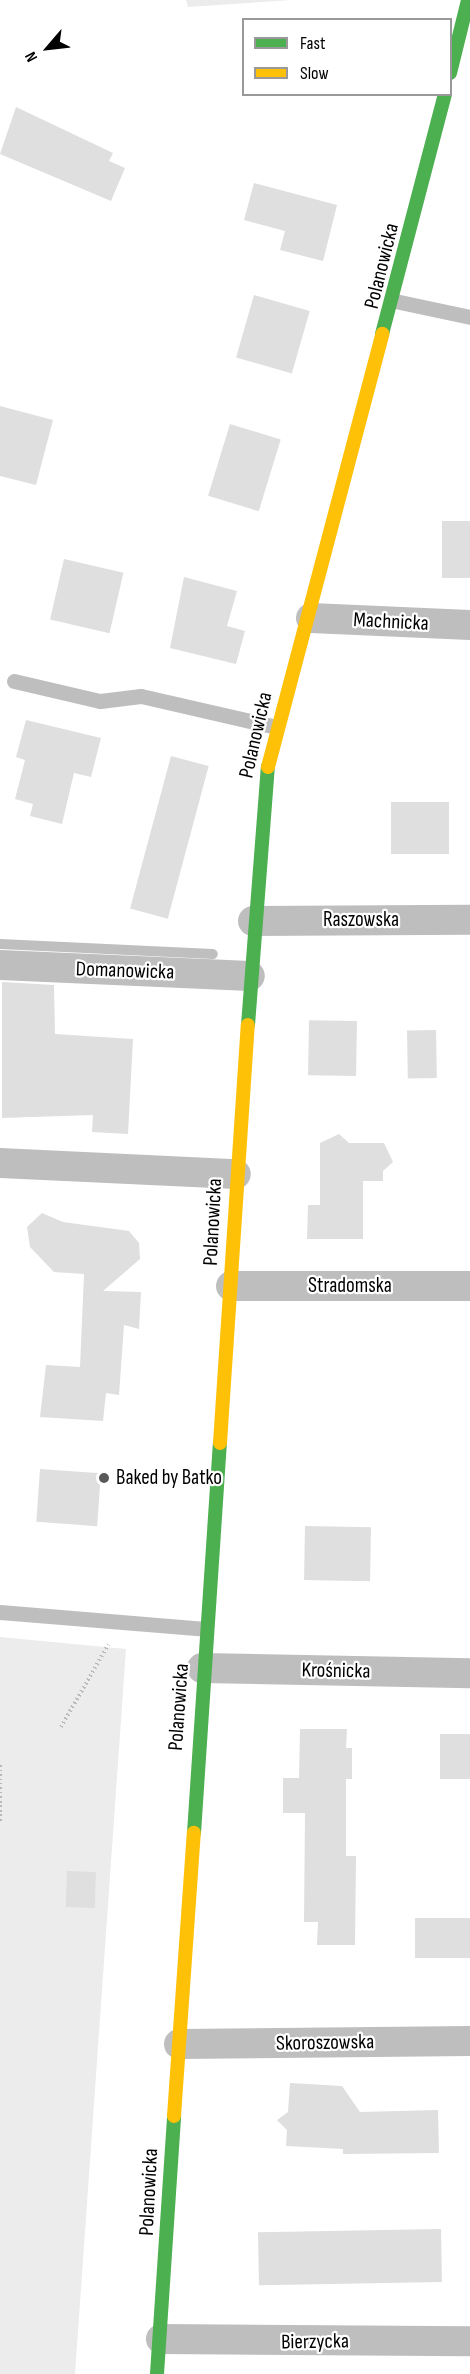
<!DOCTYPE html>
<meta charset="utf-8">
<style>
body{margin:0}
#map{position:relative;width:470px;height:2374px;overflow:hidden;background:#fff;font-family:"Sofia Sans Condensed",sans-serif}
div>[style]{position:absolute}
.green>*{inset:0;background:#ececec}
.stream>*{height:10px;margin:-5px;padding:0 5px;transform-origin:5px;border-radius:5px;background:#bfbfbf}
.building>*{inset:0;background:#dfdfdf;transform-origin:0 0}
.path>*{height:4px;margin-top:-2px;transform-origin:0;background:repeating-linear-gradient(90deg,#b9b9b9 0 1.5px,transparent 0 4.5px)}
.lane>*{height:15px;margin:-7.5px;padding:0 7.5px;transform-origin:7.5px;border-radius:7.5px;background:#bebebe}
.street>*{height:30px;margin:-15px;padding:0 15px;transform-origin:15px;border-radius:15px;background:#bebebe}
.fast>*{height:14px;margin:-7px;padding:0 7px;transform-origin:7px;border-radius:7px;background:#4caf50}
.slow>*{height:14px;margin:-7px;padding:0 7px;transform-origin:7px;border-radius:7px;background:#ffc107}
.dots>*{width:16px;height:16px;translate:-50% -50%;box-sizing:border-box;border:3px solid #fff;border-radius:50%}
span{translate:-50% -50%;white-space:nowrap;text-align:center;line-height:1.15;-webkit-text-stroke:4.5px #fff;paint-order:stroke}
.street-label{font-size:21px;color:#000}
.poi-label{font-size:21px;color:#000}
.left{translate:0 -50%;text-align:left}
.legend{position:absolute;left:242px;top:18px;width:210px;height:78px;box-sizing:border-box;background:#fff;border:2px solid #999;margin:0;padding:8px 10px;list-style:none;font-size:18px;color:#000}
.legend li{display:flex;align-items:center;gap:12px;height:30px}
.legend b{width:30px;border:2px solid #999}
.north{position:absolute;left:18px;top:18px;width:60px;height:60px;-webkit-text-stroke:4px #fff;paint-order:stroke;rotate:242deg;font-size:16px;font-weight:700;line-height:24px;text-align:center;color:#000}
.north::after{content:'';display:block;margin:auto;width:21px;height:27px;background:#000;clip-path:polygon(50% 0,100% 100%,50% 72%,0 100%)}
</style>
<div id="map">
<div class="green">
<i style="clip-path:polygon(186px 0,291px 0,188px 7px)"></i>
<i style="clip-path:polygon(0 1637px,126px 1649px,75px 2374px,0 2374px)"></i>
</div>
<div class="stream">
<i style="left:0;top:944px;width:213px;rotate:2.7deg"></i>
</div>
<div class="building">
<i style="clip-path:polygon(16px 107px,113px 153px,109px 161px,125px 168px,111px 201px,0 154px)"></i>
<i style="clip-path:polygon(254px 183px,337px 205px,323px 261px,280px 250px,285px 231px,244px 220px)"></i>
<i style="left:254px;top:295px;width:58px;height:65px;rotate:16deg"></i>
<i style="clip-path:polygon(0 406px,53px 420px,36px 485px,0 476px)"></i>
<i style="left:230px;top:424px;width:53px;height:75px;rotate:17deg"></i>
<i style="left:442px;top:521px;width:28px;height:57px"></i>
<i style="left:64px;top:559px;width:61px;height:62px;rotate:13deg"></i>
<i style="clip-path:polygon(184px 577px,237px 591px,227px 626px,245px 631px,236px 664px,170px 648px)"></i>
<i style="clip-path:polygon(26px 720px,101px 738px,91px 777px,74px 773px,62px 824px,30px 816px,33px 804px,15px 799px,25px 760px,16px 757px)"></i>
<i style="left:171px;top:756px;width:39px;height:158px;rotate:15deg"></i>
<i style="left:391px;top:802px;width:58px;height:52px"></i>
<i style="clip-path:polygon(2px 982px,54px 985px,55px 1034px,133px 1039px,128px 1134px,92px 1132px,93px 1115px,2px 1118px)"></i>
<i style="left:357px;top:1021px;width:55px;height:48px;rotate:91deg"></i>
<i style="left:436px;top:1030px;width:48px;height:29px;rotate:89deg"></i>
<i style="clip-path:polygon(339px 1134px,349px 1143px,384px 1143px,393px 1162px,383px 1171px,383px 1181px,363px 1181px,363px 1239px,307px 1239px,308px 1205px,320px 1205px,320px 1143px)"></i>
<i style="clip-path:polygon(42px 1213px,63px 1222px,129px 1231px,139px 1243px,140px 1259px,103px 1291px,141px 1292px,139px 1329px,124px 1325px,119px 1395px,106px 1393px,103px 1421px,40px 1417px,46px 1365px,80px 1367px,84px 1274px,54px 1272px,30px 1247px,27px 1227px)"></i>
<i style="left:40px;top:1469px;width:61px;height:53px;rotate:4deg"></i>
<i style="left:305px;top:1526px;width:66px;height:54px;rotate:1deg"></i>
<i style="clip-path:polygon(300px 1729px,347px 1729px,346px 1748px,352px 1748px,352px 1779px,346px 1779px,346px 1856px,356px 1856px,355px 1945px,317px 1945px,318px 1922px,304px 1922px,305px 1813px,283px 1813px,283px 1778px,299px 1778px)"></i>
<i style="left:440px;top:1734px;width:30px;height:45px"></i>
<i style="left:67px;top:1871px;width:29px;height:36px;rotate:2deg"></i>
<i style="left:415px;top:1918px;width:55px;height:40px"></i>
<i style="clip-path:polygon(290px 2083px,342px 2086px,360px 2112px,438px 2110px,439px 2153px,343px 2154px,343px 2149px,286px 2146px,287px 2130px,277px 2120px,288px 2112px)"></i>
<i style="left:441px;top:2229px;width:53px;height:183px;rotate:89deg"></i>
</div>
<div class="path">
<i style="left:61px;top:1727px;width:95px;rotate:-60.2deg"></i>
<i style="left:0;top:1765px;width:58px;rotate:90deg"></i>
</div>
<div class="lane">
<i style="left:395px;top:301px;width:77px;rotate:12deg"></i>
<i style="left:14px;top:681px;width:88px;rotate:13.1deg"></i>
<i style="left:100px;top:701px;width:41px;rotate:-7deg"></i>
<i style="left:141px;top:696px;width:139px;rotate:12.9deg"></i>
<i style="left:0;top:1612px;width:206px;rotate:4.7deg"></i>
</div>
<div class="street">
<i style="left:311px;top:618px;width:159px;rotate:2.5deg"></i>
<i style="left:253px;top:921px;width:217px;rotate:-0.3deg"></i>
<i style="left:0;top:965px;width:250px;rotate:2.5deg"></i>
<i style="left:0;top:1163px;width:236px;rotate:2.7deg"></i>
<i style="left:231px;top:1286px;width:239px"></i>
<i style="left:202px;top:1668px;width:268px;rotate:1.1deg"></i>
<i style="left:179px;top:2044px;width:291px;rotate:-0.6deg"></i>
<i style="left:161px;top:2339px;width:309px;rotate:0.4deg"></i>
</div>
<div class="fast">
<i style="left:450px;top:73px;width:75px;rotate:-76.1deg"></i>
<i style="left:382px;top:334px;width:248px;rotate:-75.3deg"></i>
<i style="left:248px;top:1025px;width:259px;rotate:-85.6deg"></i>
<i style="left:194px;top:1833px;width:391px;rotate:-86.2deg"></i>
<i style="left:157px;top:2374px;width:259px;rotate:-86.2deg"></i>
</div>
<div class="slow">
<i style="left:268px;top:767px;width:448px;rotate:-75.2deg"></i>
<i style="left:220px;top:1443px;width:419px;rotate:-86.2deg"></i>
<i style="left:174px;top:2116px;width:284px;rotate:-86deg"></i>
</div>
<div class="dots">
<i style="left:104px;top:1478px;background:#595959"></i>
</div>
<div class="street-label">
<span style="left:382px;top:266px;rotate:-76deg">Polanowicka</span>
<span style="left:391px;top:622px;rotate:3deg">Machnicka</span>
<span style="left:256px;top:735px;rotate:-77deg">Polanowicka</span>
<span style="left:361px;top:920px">Raszowska</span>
<span style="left:125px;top:971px;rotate:2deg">Domanowicka</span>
<span style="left:213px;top:1222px;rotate:-87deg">Polanowicka</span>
<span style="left:350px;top:1286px">Stradomska</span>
<span style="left:336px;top:1671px;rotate:1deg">Krośnicka</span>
<span style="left:179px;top:1707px;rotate:-86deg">Polanowicka</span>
<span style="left:325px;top:2043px;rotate:-1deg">Skoroszowska</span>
<span style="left:149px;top:2192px;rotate:-87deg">Polanowicka</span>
<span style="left:315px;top:2342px;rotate:-1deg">Bierzycka</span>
</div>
<div class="poi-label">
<span class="left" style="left:116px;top:1478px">Baked by Batko</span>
</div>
<ul class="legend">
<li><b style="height:8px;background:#4caf50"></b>Fast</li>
<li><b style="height:8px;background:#ffc107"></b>Slow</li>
</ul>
<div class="north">N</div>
</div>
